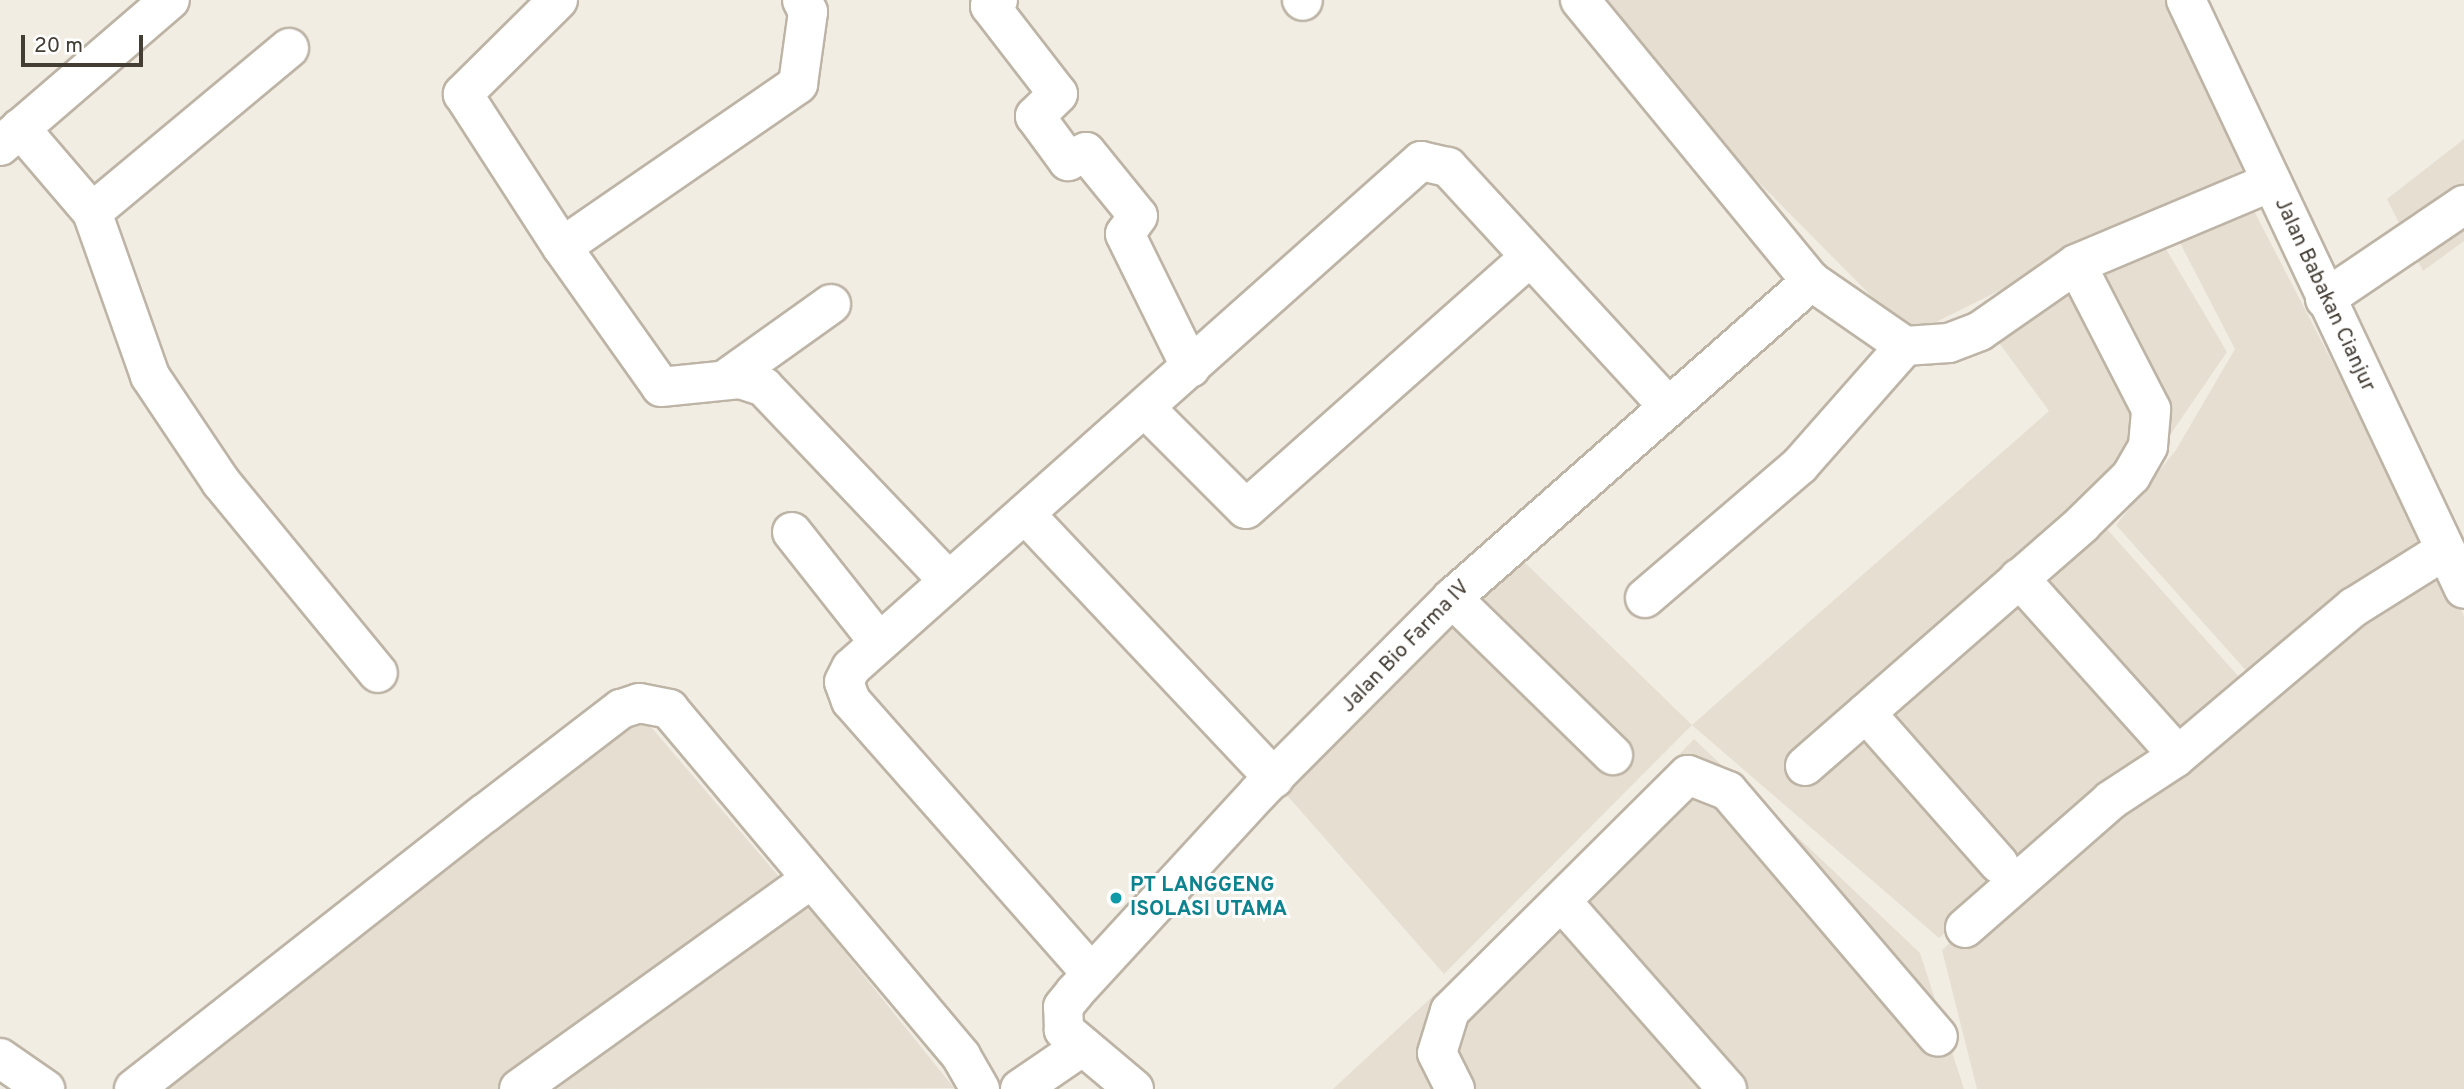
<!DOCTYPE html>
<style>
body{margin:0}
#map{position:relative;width:2464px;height:1089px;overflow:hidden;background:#f1ede3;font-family:Overpass,sans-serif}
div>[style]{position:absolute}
.residential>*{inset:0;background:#e5ded1}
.roads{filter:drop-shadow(2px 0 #bdb4a6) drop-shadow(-2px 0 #bdb4a6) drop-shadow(0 2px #bdb4a6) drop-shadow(0 -2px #bdb4a6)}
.minor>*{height:38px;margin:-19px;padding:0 19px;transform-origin:19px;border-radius:19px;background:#fff}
.dots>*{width:19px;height:19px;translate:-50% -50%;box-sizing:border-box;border:4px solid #fff;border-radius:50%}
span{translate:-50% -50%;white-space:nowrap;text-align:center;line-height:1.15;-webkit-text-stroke:6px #fff;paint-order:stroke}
.street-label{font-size:21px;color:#433d34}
.culture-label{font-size:21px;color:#0d838f;font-weight:700}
.left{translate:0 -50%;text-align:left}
.scale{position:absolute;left:21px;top:35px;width:122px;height:32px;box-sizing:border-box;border:4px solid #433d34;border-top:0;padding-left:9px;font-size:21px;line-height:24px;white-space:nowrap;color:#433d34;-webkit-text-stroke:5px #fff;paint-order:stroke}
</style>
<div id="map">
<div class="residential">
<i style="clip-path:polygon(1603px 0,2167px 0,2242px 170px,1910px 335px,1685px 108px)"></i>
<i style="clip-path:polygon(2464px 139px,2464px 241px,2423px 271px,2387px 199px)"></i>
<i style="clip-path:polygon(2253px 209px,2464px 616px,2464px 1089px,1977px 1089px,1942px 950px,2250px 675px,2116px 525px,2176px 450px,2235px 349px,2178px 239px)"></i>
<i style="clip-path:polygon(2163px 244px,2227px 352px,2106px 528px,2239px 677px,1939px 938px,1692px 725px,1444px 974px,1285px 793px,1516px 554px,1692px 725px,2049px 411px,1989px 329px)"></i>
<i style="clip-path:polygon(639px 713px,781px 879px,509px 1089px,168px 1089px)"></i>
<i style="clip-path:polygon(1694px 739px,1920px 953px,1964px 1089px,1333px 1089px,1547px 890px)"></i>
<i style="clip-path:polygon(803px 900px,954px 1088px,557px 1089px)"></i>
</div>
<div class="roads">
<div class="minor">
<i style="left:558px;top:0;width:134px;rotate:135.3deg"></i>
<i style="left:463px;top:94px;width:182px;rotate:57.1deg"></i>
<i style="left:562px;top:247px;width:171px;rotate:54.7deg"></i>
<i style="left:661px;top:387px;width:79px;rotate:-5.8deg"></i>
<i style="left:740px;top:379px;width:25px;rotate:18deg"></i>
<i style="left:764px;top:387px;width:265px;rotate:46.4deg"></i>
<i style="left:998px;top:0;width:10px;rotate:143deg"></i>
<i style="left:990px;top:6px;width:111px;rotate:52.3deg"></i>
<i style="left:1058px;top:94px;width:32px;rotate:136deg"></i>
<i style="left:1035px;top:116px;width:56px;rotate:53.7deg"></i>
<i style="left:1068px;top:161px;width:20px;rotate:-27deg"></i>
<i style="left:1086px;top:152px;width:82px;rotate:50.9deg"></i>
<i style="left:1138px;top:216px;width:22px;rotate:126deg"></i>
<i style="left:1125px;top:234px;width:149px;rotate:63.8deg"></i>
<i style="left:1302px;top:0;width:1px;rotate:45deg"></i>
<i style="left:1580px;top:0;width:364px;rotate:50.6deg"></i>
<i style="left:1811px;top:281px;width:114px;rotate:34.7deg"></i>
<i style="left:1905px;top:346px;width:44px;rotate:-3.9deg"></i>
<i style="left:1949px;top:343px;width:33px;rotate:-21deg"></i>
<i style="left:1980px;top:331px;width:117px;rotate:-34.9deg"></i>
<i style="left:2076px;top:264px;width:212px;rotate:-22.8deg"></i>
<i style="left:2186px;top:0;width:651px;rotate:64.73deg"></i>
<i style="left:289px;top:48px;width:256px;rotate:140.2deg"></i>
<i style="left:92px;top:212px;width:174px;rotate:70.5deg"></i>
<i style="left:150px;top:376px;width:128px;rotate:56.2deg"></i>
<i style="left:221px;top:482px;width:247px;rotate:50.6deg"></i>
<i style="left:20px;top:128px;width:111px;rotate:49.4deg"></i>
<i style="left:0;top:146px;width:224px;rotate:-40.7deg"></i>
<i style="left:562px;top:247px;width:287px;rotate:-34.6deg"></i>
<i style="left:798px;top:84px;width:73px;rotate:-82.1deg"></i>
<i style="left:808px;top:12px;width:13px;rotate:-117deg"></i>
<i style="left:2325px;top:299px;width:168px;rotate:-34.1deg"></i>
<i style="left:726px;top:379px;width:129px;rotate:-35.5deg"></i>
<i style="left:1146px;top:409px;width:141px;rotate:45deg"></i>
<i style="left:1246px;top:509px;width:380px;rotate:-41.6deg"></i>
<i style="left:1028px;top:517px;width:359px;rotate:46.7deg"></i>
<i style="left:792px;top:532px;width:140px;rotate:51.7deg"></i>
<i style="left:2019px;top:578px;width:219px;rotate:48.1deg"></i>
<i style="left:1452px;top:598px;width:225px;rotate:44.3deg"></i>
<i style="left:1645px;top:598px;width:204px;rotate:-40.6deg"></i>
<i style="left:1800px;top:465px;width:159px;rotate:-48.6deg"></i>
<i style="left:1866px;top:713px;width:201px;rotate:48.6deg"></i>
<i style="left:1805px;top:766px;width:368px;rotate:-41.1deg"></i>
<i style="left:2082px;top:524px;width:69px;rotate:-44.4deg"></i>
<i style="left:2131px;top:476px;width:34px;rotate:-60deg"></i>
<i style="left:2148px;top:446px;width:37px;rotate:-85deg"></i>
<i style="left:2151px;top:409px;width:163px;rotate:-117.3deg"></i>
<i style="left:1563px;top:903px;width:248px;rotate:48.6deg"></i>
<i style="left:1965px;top:928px;width:194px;rotate:-41.2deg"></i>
<i style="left:2111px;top:800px;width:77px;rotate:-33.3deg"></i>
<i style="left:2175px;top:758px;width:234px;rotate:-40.2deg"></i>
<i style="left:2354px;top:607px;width:107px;rotate:-32.1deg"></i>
<i style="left:1091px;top:973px;width:363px;rotate:-131.4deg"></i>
<i style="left:851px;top:701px;width:20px;rotate:-110deg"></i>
<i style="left:844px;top:682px;width:16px;rotate:-63deg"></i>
<i style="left:851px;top:668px;width:763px;rotate:-41.65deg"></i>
<i style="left:1421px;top:161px;width:28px;rotate:13deg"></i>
<i style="left:1448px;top:167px;width:326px;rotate:47.4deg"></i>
<i style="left:0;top:1058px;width:55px;rotate:34.6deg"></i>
<i style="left:134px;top:1089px;width:445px;rotate:-38.2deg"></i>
<i style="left:484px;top:814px;width:173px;rotate:-37.5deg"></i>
<i style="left:621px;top:709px;width:19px;rotate:-18deg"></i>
<i style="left:639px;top:703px;width:31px;rotate:11deg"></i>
<i style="left:669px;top:709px;width:454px;rotate:49.9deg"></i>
<i style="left:961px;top:1056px;width:38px;rotate:60deg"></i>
<i style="left:519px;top:1089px;width:358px;rotate:-35.7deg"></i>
<i style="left:1020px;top:1089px;width:76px;rotate:-34.3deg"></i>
<i style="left:1134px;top:1089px;width:92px;rotate:-139.9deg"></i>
<i style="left:1064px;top:1030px;width:23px;rotate:-92deg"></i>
<i style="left:1063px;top:1007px;width:19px;rotate:-51deg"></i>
<i style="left:1075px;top:992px;width:272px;rotate:-47.4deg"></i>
<i style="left:1259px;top:792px;width:274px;rotate:-45.1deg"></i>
<i style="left:1452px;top:598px;width:479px;rotate:-41.4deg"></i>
<i style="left:1455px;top:1089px;width:40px;rotate:-116.6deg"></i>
<i style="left:1437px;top:1053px;width:44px;rotate:-72.8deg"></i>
<i style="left:1450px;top:1011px;width:335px;rotate:-44.8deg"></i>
<i style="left:1688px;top:775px;width:43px;rotate:21.8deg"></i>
<i style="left:1728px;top:791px;width:323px;rotate:49.5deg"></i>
</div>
</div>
<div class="dots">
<i style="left:1116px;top:898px;background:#0f9aa8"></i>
</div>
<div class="street-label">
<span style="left:2324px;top:295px;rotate:65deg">Jalan Babakan Cianjur</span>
<span style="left:1406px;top:647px;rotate:-46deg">Jalan Bio Farma IV</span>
</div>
<div class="culture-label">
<span class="left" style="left:1130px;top:898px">PT LANGGENG<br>ISOLASI UTAMA</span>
</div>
<div class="scale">20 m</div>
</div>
